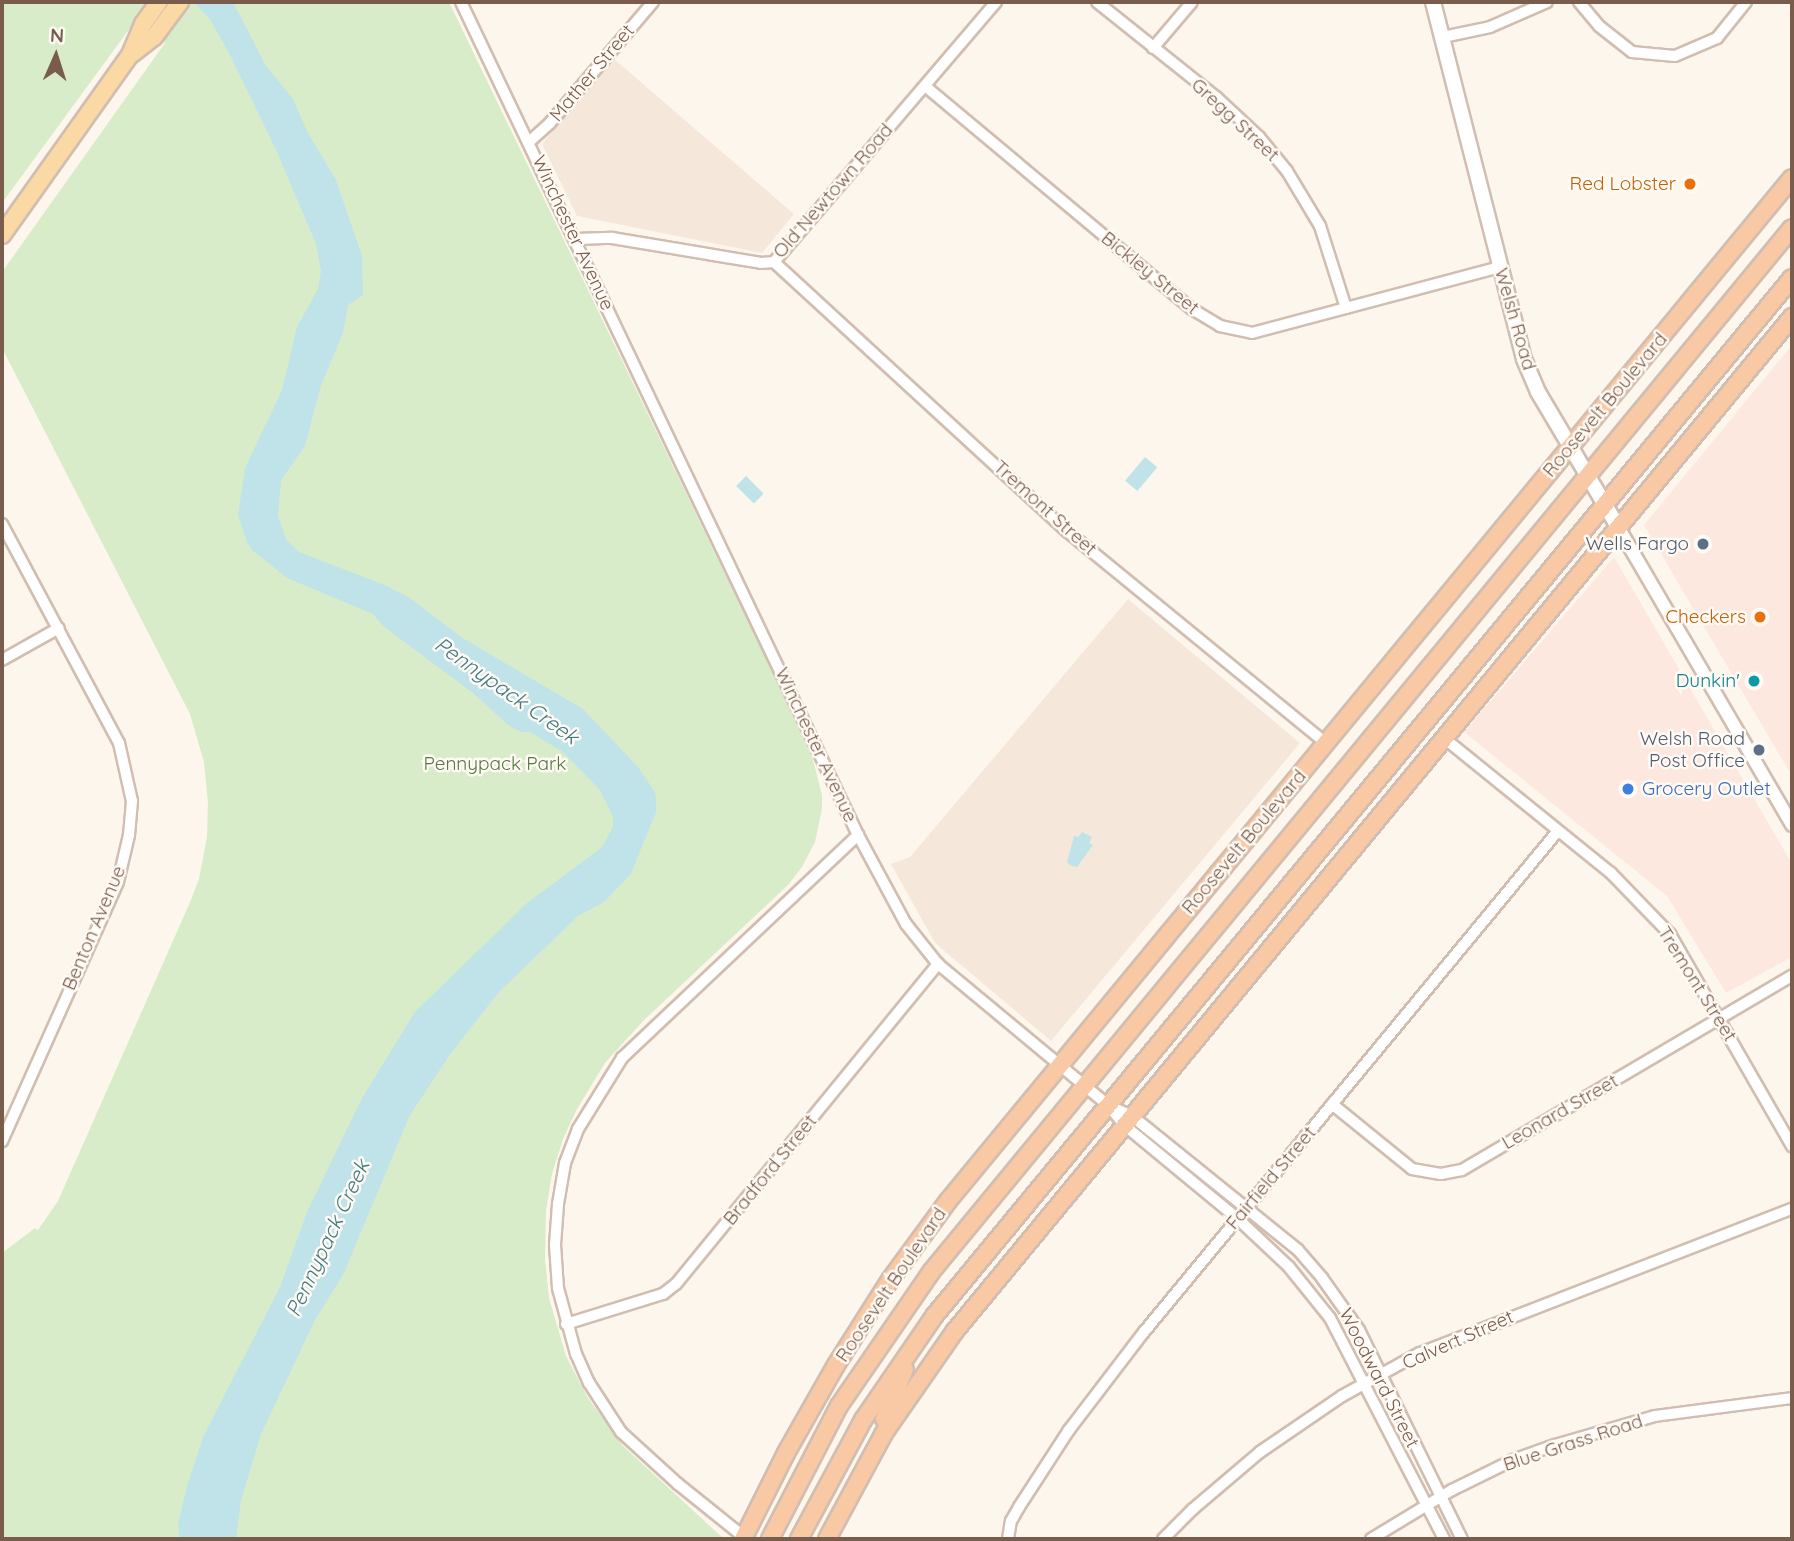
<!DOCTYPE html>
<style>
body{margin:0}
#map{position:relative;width:1794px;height:1541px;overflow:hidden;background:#fdf6ec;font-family:Quicksand,sans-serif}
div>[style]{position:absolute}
.residential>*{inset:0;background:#f5e8da}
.commercial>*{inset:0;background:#fde8e0}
.green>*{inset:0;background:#d8ecc9}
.water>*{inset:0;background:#bfe3e8;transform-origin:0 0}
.roads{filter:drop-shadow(2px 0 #d1beb0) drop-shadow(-2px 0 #d1beb0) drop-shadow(0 2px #d1beb0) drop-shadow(0 -2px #d1beb0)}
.minor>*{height:10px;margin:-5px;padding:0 5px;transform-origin:5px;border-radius:5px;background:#fff}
.tertiary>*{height:12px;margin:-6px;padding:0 6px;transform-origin:6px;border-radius:6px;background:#fff}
.secondary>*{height:14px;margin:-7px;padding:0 7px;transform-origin:7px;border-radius:7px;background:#fff}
.primary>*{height:16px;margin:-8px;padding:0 8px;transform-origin:8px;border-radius:8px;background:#fbd9a5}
.trunk>*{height:16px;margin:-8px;padding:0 8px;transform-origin:8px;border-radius:8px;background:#f9c8a4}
.dots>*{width:19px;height:19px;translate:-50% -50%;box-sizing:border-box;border:4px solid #fffaf3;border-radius:50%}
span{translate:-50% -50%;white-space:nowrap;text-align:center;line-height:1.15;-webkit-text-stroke:5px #fffaf3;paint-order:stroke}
.street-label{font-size:19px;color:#7a5c4d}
.food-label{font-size:19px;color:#c56008}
.right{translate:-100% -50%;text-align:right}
.service-label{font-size:19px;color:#4e5e75}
.culture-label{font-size:19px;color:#0d838f}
.park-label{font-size:19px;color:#537a41}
.shop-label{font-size:19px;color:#366cbe}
.left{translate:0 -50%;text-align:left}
.water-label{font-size:21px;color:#437c86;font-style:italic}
.frame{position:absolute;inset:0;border:4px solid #7a5c4d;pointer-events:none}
.north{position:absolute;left:21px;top:21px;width:70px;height:70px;-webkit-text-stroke:5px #fffaf3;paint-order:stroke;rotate:3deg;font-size:19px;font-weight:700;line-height:28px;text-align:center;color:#7a5c4d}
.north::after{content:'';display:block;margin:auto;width:24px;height:32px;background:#7a5c4d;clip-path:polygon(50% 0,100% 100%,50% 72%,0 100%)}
</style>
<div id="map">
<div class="residential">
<i style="clip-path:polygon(614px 59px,794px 214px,762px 253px,577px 216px,542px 144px)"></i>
<i style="clip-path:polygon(1128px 599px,1300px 743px,1051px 1041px,935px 943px,891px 864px,910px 857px)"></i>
</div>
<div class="commercial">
<i style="clip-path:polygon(1792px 345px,1792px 776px,1644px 525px)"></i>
<i style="clip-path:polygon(1614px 557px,1792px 864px,1792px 957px,1726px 993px,1667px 896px,1464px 732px)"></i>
</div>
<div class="green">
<i style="clip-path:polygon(2px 2px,449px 2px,811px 752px,822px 795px,822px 809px,815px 842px,802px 867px,788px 885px,643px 1021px,605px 1063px,577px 1109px,563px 1139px,552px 1174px,546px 1210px,545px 1259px,549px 1298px,566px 1356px,588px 1398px,623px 1446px,724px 1539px,2px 1539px,2px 1253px,35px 1228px,38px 1230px,58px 1201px,191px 900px,199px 879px,207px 837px,208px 803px,204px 762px,190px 714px,2px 348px,2px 272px,165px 43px,141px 13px,2px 203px)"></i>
</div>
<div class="water">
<i style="clip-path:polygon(194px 2px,233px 2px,266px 66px,293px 99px,308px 133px,336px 180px,362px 256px,363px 295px,348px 305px,343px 333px,321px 385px,305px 446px,281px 480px,278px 516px,286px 539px,299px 552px,387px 586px,410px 598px,461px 637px,583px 709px,638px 767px,655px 792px,656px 801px,656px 812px,631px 874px,604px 902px,578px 916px,499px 992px,451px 1053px,410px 1115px,343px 1275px,315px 1320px,261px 1434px,241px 1500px,236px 1539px,180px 1539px,178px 1525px,187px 1486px,203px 1437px,280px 1287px,307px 1212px,362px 1098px,415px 1012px,527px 903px,602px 847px,613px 827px,613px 816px,600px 790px,563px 752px,530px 732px,521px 732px,508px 725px,473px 693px,383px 626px,373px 614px,287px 578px,252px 550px,247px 542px,238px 515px,245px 468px,282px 390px,297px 327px,318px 289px,321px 271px,316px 244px,276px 150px,229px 53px,211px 21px)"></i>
<i style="left:1145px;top:457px;width:16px;height:31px;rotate:40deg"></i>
<i style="left:746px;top:476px;width:25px;height:14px;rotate:45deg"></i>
<i style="clip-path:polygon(1082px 832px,1092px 837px,1089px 843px,1093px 845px,1077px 867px,1071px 866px,1067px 862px,1074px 836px,1078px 837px)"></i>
</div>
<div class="roads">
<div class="minor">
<i style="left:461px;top:2px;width:923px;rotate:64.52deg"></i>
<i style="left:858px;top:835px;width:101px;rotate:61.7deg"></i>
<i style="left:906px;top:924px;width:51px;rotate:51.3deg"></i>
<i style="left:938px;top:964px;width:221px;rotate:39.7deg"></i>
<i style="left:1108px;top:1105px;width:26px;rotate:51deg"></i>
<i style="left:1124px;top:1125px;width:146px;rotate:39.5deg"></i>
<i style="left:1237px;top:1218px;width:71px;rotate:43.3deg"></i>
<i style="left:1289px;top:1267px;width:65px;rotate:51.2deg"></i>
<i style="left:1330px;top:1318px;width:249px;rotate:62.7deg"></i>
<i style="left:1097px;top:2px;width:152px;rotate:38.6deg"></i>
<i style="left:1216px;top:97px;width:59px;rotate:42.9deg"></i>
<i style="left:1259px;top:137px;width:44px;rotate:50.5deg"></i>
<i style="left:1287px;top:171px;width:64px;rotate:59deg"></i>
<i style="left:1320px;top:226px;width:86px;rotate:72.4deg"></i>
<i style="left:1579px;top:2px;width:31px;rotate:50deg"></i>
<i style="left:1599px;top:26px;width:42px;rotate:38.2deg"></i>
<i style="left:1632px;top:52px;width:43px;rotate:5.3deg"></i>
<i style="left:1675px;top:56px;width:46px;rotate:-23.2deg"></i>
<i style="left:1717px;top:38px;width:46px;rotate:-51.1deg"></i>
<i style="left:1443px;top:37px;width:48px;rotate:-12deg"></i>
<i style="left:1490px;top:27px;width:62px;rotate:-23.7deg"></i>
<i style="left:1153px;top:48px;width:60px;rotate:-49.7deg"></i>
<i style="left:925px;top:86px;width:348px;rotate:39.9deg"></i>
<i style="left:1192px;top:309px;width:33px;rotate:31deg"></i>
<i style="left:1220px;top:326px;width:33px;rotate:12deg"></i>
<i style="left:1252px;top:333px;width:257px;rotate:-14.9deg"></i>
<i style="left:529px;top:142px;width:28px;rotate:-42deg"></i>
<i style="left:550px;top:123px;width:159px;rotate:-49.6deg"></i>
<i style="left:576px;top:239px;width:36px;rotate:-2deg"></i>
<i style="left:612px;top:238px;width:151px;rotate:9.5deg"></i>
<i style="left:761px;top:263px;width:13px;rotate:-4deg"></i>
<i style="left:774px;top:262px;width:342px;rotate:-49.5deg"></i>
<i style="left:774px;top:262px;width:399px;rotate:42.6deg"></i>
<i style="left:1068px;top:532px;width:333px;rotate:39.3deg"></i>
<i style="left:2px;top:524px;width:248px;rotate:61.9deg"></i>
<i style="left:119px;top:743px;width:59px;rotate:77.4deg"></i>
<i style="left:132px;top:801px;width:34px;rotate:95deg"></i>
<i style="left:129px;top:835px;width:48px;rotate:103.2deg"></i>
<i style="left:118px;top:882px;width:284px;rotate:114.1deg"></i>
<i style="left:2px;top:660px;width:65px;rotate:-29.3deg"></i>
<i style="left:1444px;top:738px;width:215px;rotate:39deg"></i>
<i style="left:1611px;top:873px;width:85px;rotate:46deg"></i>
<i style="left:1670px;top:934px;width:245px;rotate:60.1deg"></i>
<i style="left:1332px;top:1104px;width:103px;rotate:39.1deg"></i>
<i style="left:1412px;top:1169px;width:29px;rotate:10deg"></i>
<i style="left:1441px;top:1174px;width:21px;rotate:-11deg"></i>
<i style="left:1462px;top:1170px;width:383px;rotate:-30.5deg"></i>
<i style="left:1112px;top:1107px;width:22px;rotate:24deg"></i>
<i style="left:1132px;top:1116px;width:213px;rotate:38.9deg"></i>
<i style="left:1298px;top:1250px;width:37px;rotate:49deg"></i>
<i style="left:1322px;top:1278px;width:64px;rotate:54.6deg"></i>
<i style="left:1359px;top:1330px;width:233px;rotate:63.8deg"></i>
<i style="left:566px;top:1324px;width:102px;rotate:-17.2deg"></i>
<i style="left:663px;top:1294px;width:16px;rotate:-38deg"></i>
<i style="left:676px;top:1284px;width:414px;rotate:-50.7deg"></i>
<i style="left:744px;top:1537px;width:85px;rotate:-141.2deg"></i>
<i style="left:678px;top:1484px;width:77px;rotate:-137.6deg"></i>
<i style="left:621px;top:1432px;width:59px;rotate:-123.1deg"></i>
<i style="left:589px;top:1383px;width:32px;rotate:-114deg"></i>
<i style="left:576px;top:1354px;width:68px;rotate:-105.3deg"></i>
<i style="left:558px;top:1288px;width:43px;rotate:-94deg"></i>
<i style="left:555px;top:1245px;width:41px;rotate:-85.8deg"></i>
<i style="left:558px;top:1204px;width:42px;rotate:-80.3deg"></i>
<i style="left:565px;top:1163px;width:36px;rotate:-69deg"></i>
<i style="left:578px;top:1129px;width:84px;rotate:-58.2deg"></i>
<i style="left:622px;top:1058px;width:325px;rotate:-43.4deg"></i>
<i style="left:1008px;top:1539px;width:18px;rotate:-81deg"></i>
<i style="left:1011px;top:1521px;width:16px;rotate:-60deg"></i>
<i style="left:1019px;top:1507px;width:92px;rotate:-57deg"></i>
<i style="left:1069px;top:1430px;width:123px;rotate:-52.6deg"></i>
<i style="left:1144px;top:1332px;width:649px;rotate:-50.44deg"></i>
<i style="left:1163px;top:1539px;width:42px;rotate:-45deg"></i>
<i style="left:1193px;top:1509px;width:88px;rotate:-40.4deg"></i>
<i style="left:1260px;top:1452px;width:99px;rotate:-34.3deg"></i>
<i style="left:1342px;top:1396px;width:89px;rotate:-28.9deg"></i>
<i style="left:1420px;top:1353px;width:399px;rotate:-21.2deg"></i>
<i style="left:1371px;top:1539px;width:95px;rotate:-31.2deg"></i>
<i style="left:1452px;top:1490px;width:68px;rotate:-26.2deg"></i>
<i style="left:1513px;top:1460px;width:45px;rotate:-19.7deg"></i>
<i style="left:1555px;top:1445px;width:104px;rotate:-16.2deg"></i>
<i style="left:1655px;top:1416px;width:138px;rotate:-7.5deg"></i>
</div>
<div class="tertiary">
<i style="left:1618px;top:527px;width:345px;rotate:59.7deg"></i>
</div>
<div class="secondary">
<i style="left:1433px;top:2px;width:368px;rotate:75.7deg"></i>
<i style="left:1524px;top:359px;width:36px;rotate:67deg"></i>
<i style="left:1538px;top:392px;width:157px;rotate:59.3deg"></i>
</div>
<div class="primary">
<i style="left:132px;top:54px;width:28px;rotate:-38deg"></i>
<i style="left:154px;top:37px;width:44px;rotate:-53.4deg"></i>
<i style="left:2px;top:235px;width:221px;rotate:-54.6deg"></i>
<i style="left:130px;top:55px;width:34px;rotate:-67deg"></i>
<i style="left:143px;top:24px;width:27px;rotate:-54deg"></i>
</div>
<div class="trunk">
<i style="left:884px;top:1419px;width:54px;rotate:-67.2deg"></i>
<i style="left:743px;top:1539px;width:96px;rotate:-63.4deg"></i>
<i style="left:786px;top:1453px;width:101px;rotate:-60.4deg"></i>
<i style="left:836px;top:1365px;width:101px;rotate:-57.6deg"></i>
<i style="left:890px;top:1280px;width:98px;rotate:-53.7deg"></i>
<i style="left:948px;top:1201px;width:1326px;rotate:-50.48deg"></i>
<i style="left:770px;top:1539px;width:150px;rotate:-62.6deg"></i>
<i style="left:839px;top:1406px;width:163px;rotate:-55.5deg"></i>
<i style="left:931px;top:1272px;width:1353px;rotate:-50.49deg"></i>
<i style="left:799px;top:1539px;width:135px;rotate:-61.7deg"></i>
<i style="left:863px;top:1420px;width:127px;rotate:-55.6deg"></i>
<i style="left:935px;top:1315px;width:1345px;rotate:-50.43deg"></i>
<i style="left:827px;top:1539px;width:120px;rotate:-61.7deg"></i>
<i style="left:884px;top:1433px;width:124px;rotate:-55.2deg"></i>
<i style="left:955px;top:1331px;width:1315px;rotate:-50.46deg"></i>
</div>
</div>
<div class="dots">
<i style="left:1690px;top:184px;background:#e8710a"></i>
<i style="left:1703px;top:544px;background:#5c6f8a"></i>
<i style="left:1760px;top:617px;background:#e8710a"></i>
<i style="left:1754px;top:681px;background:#0f9aa8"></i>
<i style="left:1759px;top:750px;background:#5c6f8a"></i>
<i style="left:1628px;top:789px;background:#3f7fe0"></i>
</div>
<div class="street-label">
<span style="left:592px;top:73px;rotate:-50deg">Mather Street</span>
<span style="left:1235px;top:120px;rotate:43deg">Gregg Street</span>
<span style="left:833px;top:191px;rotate:-49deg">Old Newtown Road</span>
<span style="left:573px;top:233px;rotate:65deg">Winchester Avenue</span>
<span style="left:1150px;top:273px;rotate:39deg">Bickley Street</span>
<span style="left:1515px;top:319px;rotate:74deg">Welsh Road</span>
<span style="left:1605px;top:405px;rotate:-50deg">Roosevelt Boulevard</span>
<span style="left:1045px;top:508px;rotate:42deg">Tremont Street</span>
<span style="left:816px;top:745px;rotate:65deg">Winchester Avenue</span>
<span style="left:1244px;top:842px;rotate:-50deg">Roosevelt Boulevard</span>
<span style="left:94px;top:928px;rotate:-67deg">Benton Avenue</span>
<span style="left:1697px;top:984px;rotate:58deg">Tremont Street</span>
<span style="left:1560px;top:1112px;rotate:-30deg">Leonard Street</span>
<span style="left:770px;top:1170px;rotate:-51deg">Bradford Street</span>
<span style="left:1271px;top:1178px;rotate:-50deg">Fairfield Street</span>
<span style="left:891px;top:1285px;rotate:-56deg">Roosevelt Boulevard</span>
<span style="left:1458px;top:1340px;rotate:-24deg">Calvert Street</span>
<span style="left:1379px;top:1378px;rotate:63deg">Woodward Street</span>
<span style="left:1573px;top:1443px;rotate:-18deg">Blue Grass Road</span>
</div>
<div class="food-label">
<span class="right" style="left:1676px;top:184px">Red Lobster</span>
<span class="right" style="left:1746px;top:617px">Checkers</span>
</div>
<div class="service-label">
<span class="right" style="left:1689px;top:544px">Wells Fargo</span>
<span class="right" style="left:1745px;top:750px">Welsh Road<br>Post Office</span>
</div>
<div class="culture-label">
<span class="right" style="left:1740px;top:681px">Dunkin'</span>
</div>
<div class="park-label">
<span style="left:495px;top:764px">Pennypack Park</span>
</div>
<div class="shop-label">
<span class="left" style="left:1642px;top:789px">Grocery Outlet</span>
</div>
<div class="water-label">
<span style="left:507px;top:690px;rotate:35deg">Pennypack Creek</span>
<span style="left:327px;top:1238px;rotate:-65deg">Pennypack Creek</span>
</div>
<div class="frame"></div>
<div class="north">N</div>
</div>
